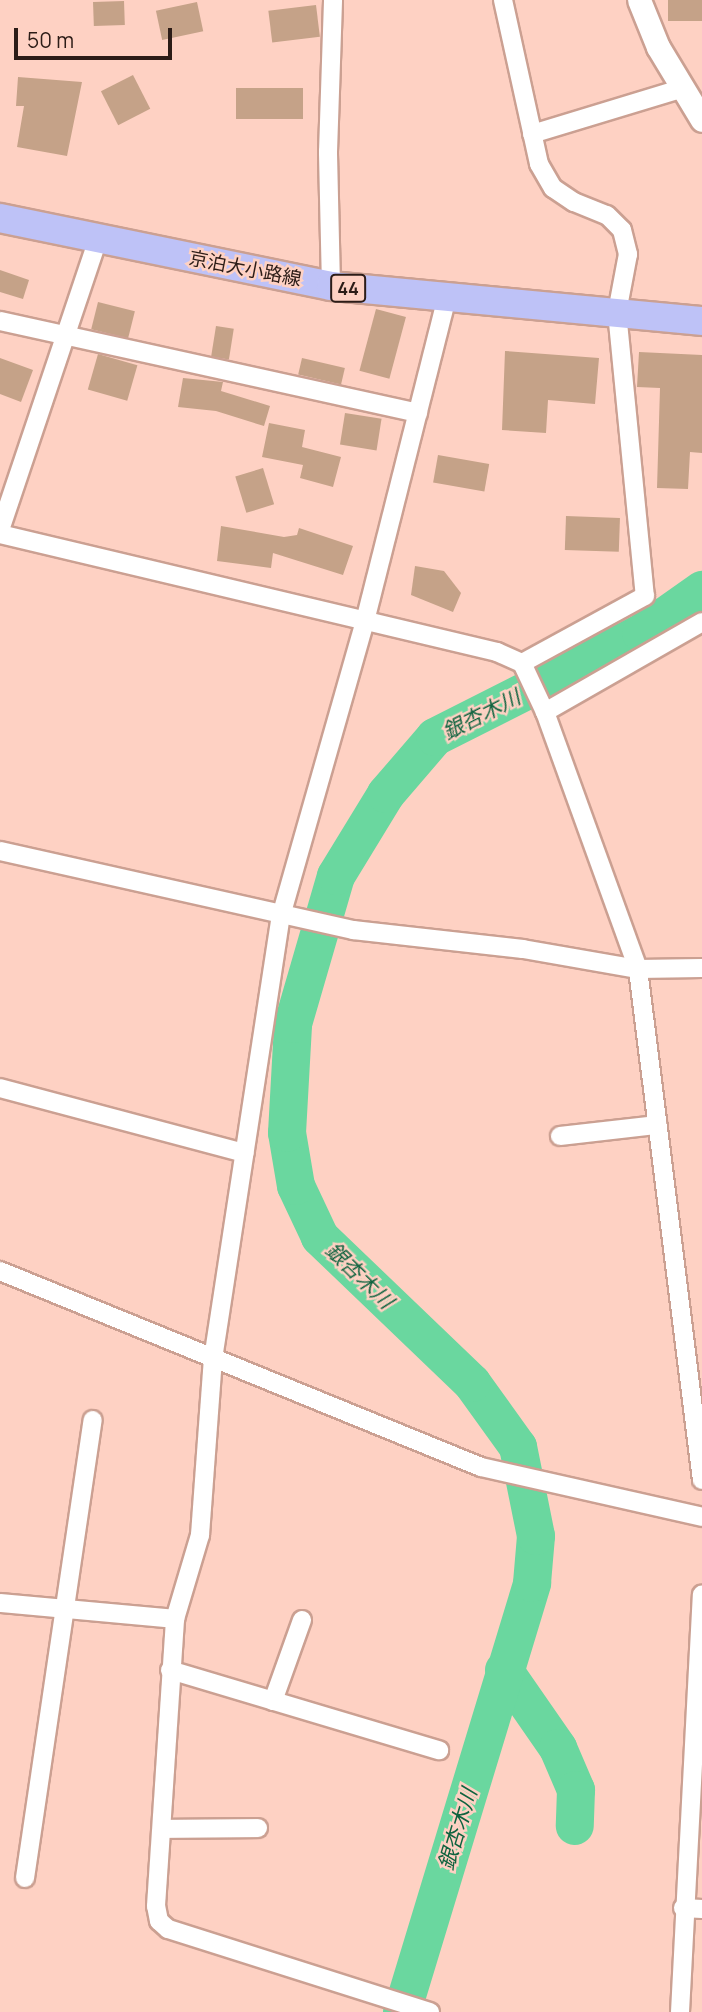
<!DOCTYPE html>
<meta charset="utf-8">
<style>
body{margin:0}
#map{position:relative;width:702px;height:2012px;overflow:hidden;background:#fed1c3;font-family:Manrope,"Noto Sans JP",sans-serif}
div>[style]{position:absolute}
.river>*{height:38px;margin:-19px;padding:0 19px;transform-origin:19px;border-radius:19px;background:#6ad79f}
.building>*{inset:0;background:#c5a288;transform-origin:0 0}
.roads{filter:drop-shadow(2px 0 #cba092) drop-shadow(-2px 0 #cba092) drop-shadow(0 2px #cba092) drop-shadow(0 -2px #cba092)}
.minor>*{height:18px;margin:-9px;padding:0 9px;transform-origin:9px;border-radius:9px;background:#fff}
.tertiary>*{height:23px;margin:-11.5px;padding:0 11.5px;transform-origin:11.5px;border-radius:11.5px;background:#fff}
.primary>*{height:28px;margin:-14px;padding:0 14px;transform-origin:14px;border-radius:14px;background:#bec2f7}
span{translate:-50% -50%;white-space:nowrap;text-align:center;line-height:1.15;-webkit-text-stroke:5px #fed1c3;paint-order:stroke}
.shield-label span{padding:2px 5px;background:#fed1c3;border:2px solid;border-radius:5px;-webkit-text-stroke-width:0}
.shield-label{font-size:18px;color:#2c1c17;font-weight:700}
.street-label{font-size:19px;color:#2c1c17}
.water-label{font-size:21px;color:#0f633f;font-style:italic}
.scale{position:absolute;left:14px;top:28px;width:158px;height:32px;box-sizing:border-box;border:4px solid #2c1c17;border-top:0;padding-left:9px;font-size:21px;line-height:24px;white-space:nowrap;color:#2c1c17;-webkit-text-stroke:5px #fed1c3;paint-order:stroke}
</style>
<div id="map">
<div class="river">
<i style="left:504px;top:1670px;width:95px;rotate:55.3deg"></i>
<i style="left:558px;top:1748px;width:46px;rotate:66.8deg"></i>
<i style="left:576px;top:1790px;width:36px;rotate:92deg"></i>
<i style="left:402px;top:2012px;width:448px;rotate:-73.1deg"></i>
<i style="left:532px;top:1583px;width:47px;rotate:-85.1deg"></i>
<i style="left:536px;top:1536px;width:91px;rotate:-101.4deg"></i>
<i style="left:518px;top:1447px;width:79px;rotate:-125.7deg"></i>
<i style="left:472px;top:1383px;width:211px;rotate:-136.2deg"></i>
<i style="left:320px;top:1237px;width:56px;rotate:-115.2deg"></i>
<i style="left:296px;top:1186px;width:54px;rotate:-99.6deg"></i>
<i style="left:287px;top:1133px;width:109px;rotate:-86.8deg"></i>
<i style="left:293px;top:1024px;width:154px;rotate:-73.8deg"></i>
<i style="left:336px;top:876px;width:96px;rotate:-58.6deg"></i>
<i style="left:386px;top:794px;width:75px;rotate:-49.3deg"></i>
<i style="left:435px;top:737px;width:231px;rotate:-26.8deg"></i>
<i style="left:641px;top:633px;width:75px;rotate:-35.2deg"></i>
</div>
<div class="building">
<i style="left:668px;top:0;width:34px;height:21px"></i>
<i style="left:124px;top:1px;width:24px;height:31px;rotate:88deg"></i>
<i style="left:197px;top:2px;width:30px;height:42px;rotate:78deg"></i>
<i style="left:316px;top:5px;width:32px;height:48px;rotate:83deg"></i>
<i style="left:133px;top:75px;width:38px;height:36px;rotate:63deg"></i>
<i style="clip-path:polygon(18px 77px,82px 82px,67px 156px,17px 147px,24px 106px,16px 106px)"></i>
<i style="left:303px;top:88px;width:31px;height:67px;rotate:90deg"></i>
<i style="clip-path:polygon(0 270px,29px 280px,23px 299px,0 292px)"></i>
<i style="left:98px;top:302px;width:38px;height:28px;rotate:14deg"></i>
<i style="left:376px;top:309px;width:31px;height:64px;rotate:15deg"></i>
<i style="left:216px;top:326px;width:18px;height:31px;rotate:9deg"></i>
<i style="clip-path:polygon(505px 351px,599px 358px,595px 404px,548px 400px,546px 433px,502px 430px)"></i>
<i style="clip-path:polygon(639px 352px,702px 355px,702px 453px,690px 452px,688px 489px,657px 488px,660px 388px,637px 387px)"></i>
<i style="left:98px;top:354px;width:41px;height:37px;rotate:16deg"></i>
<i style="clip-path:polygon(0 358px,33px 370px,21px 402px,0 394px)"></i>
<i style="left:302px;top:358px;width:44px;height:17px;rotate:13deg"></i>
<i style="clip-path:polygon(183px 378px,223px 382px,221px 391px,270px 406px,264px 426px,216px 411px,178px 407px)"></i>
<i style="left:345px;top:413px;width:37px;height:32px;rotate:9deg"></i>
<i style="clip-path:polygon(269px 423px,305px 430px,302px 447px,341px 457px,333px 487px,300px 478px,303px 465px,262px 457px)"></i>
<i style="left:438px;top:455px;width:52px;height:28px;rotate:10deg"></i>
<i style="left:263px;top:468px;width:38px;height:29px;rotate:73deg"></i>
<i style="left:566px;top:516px;width:54px;height:34px;rotate:2deg"></i>
<i style="clip-path:polygon(221px 526px,284px 537px,297px 535px,299px 528px,353px 546px,343px 575px,273px 553px,271px 568px,217px 561px)"></i>
<i style="clip-path:polygon(415px 566px,444px 571px,461px 593px,453px 612px,411px 595px)"></i>
</div>
<div class="roads">
<div class="minor">
<i style="left:503px;top:0;width:168px;rotate:77.6deg"></i>
<i style="left:539px;top:164px;width:28px;rotate:60deg"></i>
<i style="left:553px;top:188px;width:25px;rotate:34deg"></i>
<i style="left:574px;top:202px;width:35px;rotate:22deg"></i>
<i style="left:607px;top:215px;width:21px;rotate:45deg"></i>
<i style="left:622px;top:230px;width:25px;rotate:76deg"></i>
<i style="left:628px;top:254px;width:59px;rotate:100.7deg"></i>
<i style="left:617px;top:312px;width:285px;rotate:84.4deg"></i>
<i style="left:645px;top:596px;width:140px;rotate:151.4deg"></i>
<i style="left:532px;top:134px;width:158px;rotate:-16.9deg"></i>
<i style="left:331px;top:286px;width:134px;rotate:-91.3deg"></i>
<i style="left:328px;top:152px;width:152px;rotate:-88.1deg"></i>
<i style="left:0;top:321px;width:428px;rotate:12.4deg"></i>
<i style="left:0;top:530px;width:307px;rotate:-71.4deg"></i>
<i style="left:0;top:534px;width:511px;rotate:13.36deg"></i>
<i style="left:497px;top:652px;width:27px;rotate:24deg"></i>
<i style="left:522px;top:663px;width:54px;rotate:64.9deg"></i>
<i style="left:545px;top:712px;width:273px;rotate:70.1deg"></i>
<i style="left:638px;top:969px;width:515px;rotate:82.86deg"></i>
<i style="left:545px;top:712px;width:181px;rotate:-29.8deg"></i>
<i style="left:0;top:851px;width:362px;rotate:12.6deg"></i>
<i style="left:353px;top:930px;width:171px;rotate:6.4deg"></i>
<i style="left:523px;top:949px;width:117px;rotate:9.9deg"></i>
<i style="left:638px;top:969px;width:64px;rotate:-0.9deg"></i>
<i style="left:0;top:1088px;width:253px;rotate:14.9deg"></i>
<i style="left:560px;top:1136px;width:98px;rotate:-6.5deg"></i>
<i style="left:0;top:1271px;width:519px;rotate:22.17deg"></i>
<i style="left:481px;top:1467px;width:227px;rotate:12.7deg"></i>
<i style="left:0;top:1603px;width:176px;rotate:5.2deg"></i>
<i style="left:170px;top:1670px;width:281px;rotate:16.6deg"></i>
<i style="left:273px;top:1701px;width:86px;rotate:-70.3deg"></i>
<i style="left:162px;top:1829px;width:96px;rotate:-0.6deg"></i>
<i style="left:25px;top:1878px;width:463px;rotate:-81.6deg"></i>
<i style="left:683px;top:1908px;width:19px;rotate:3deg"></i>
<i style="left:430px;top:2012px;width:275px;rotate:-162.4deg"></i>
<i style="left:168px;top:1929px;width:12px;rotate:-138deg"></i>
<i style="left:159px;top:1921px;width:15px;rotate:-101deg"></i>
<i style="left:156px;top:1906px;width:288px;rotate:-86.2deg"></i>
<i style="left:175px;top:1619px;width:88px;rotate:-73.4deg"></i>
<i style="left:200px;top:1535px;width:176px;rotate:-85.8deg"></i>
<i style="left:213px;top:1359px;width:448px;rotate:-81.3deg"></i>
<i style="left:281px;top:916px;width:307px;rotate:-74.1deg"></i>
<i style="left:365px;top:621px;width:334px;rotate:-75.8deg"></i>
<i style="left:680px;top:2012px;width:418px;rotate:-87deg"></i>
</div>
<div class="tertiary">
<i style="left:639px;top:0;width:51px;rotate:68deg"></i>
<i style="left:658px;top:47px;width:85px;rotate:58.9deg"></i>
</div>
<div class="primary">
<i style="left:0;top:218px;width:338px;rotate:11.6deg"></i>
<i style="left:331px;top:286px;width:373px;rotate:5.4deg"></i>
</div>
</div>
<div class="shield-label">
<span style="left:348px;top:288px">44</span>
</div>
<div class="street-label">
<span style="left:245px;top:269px;rotate:11deg">京泊大小路線</span>
</div>
<div class="water-label">
<span style="left:481px;top:714px;rotate:-27deg">銀杏木川</span>
<span style="left:360px;top:1275px;rotate:44deg">銀杏木川</span>
<span style="left:457px;top:1829px;rotate:-73deg">銀杏木川</span>
</div>
<div class="scale">50 m</div>
</div>
